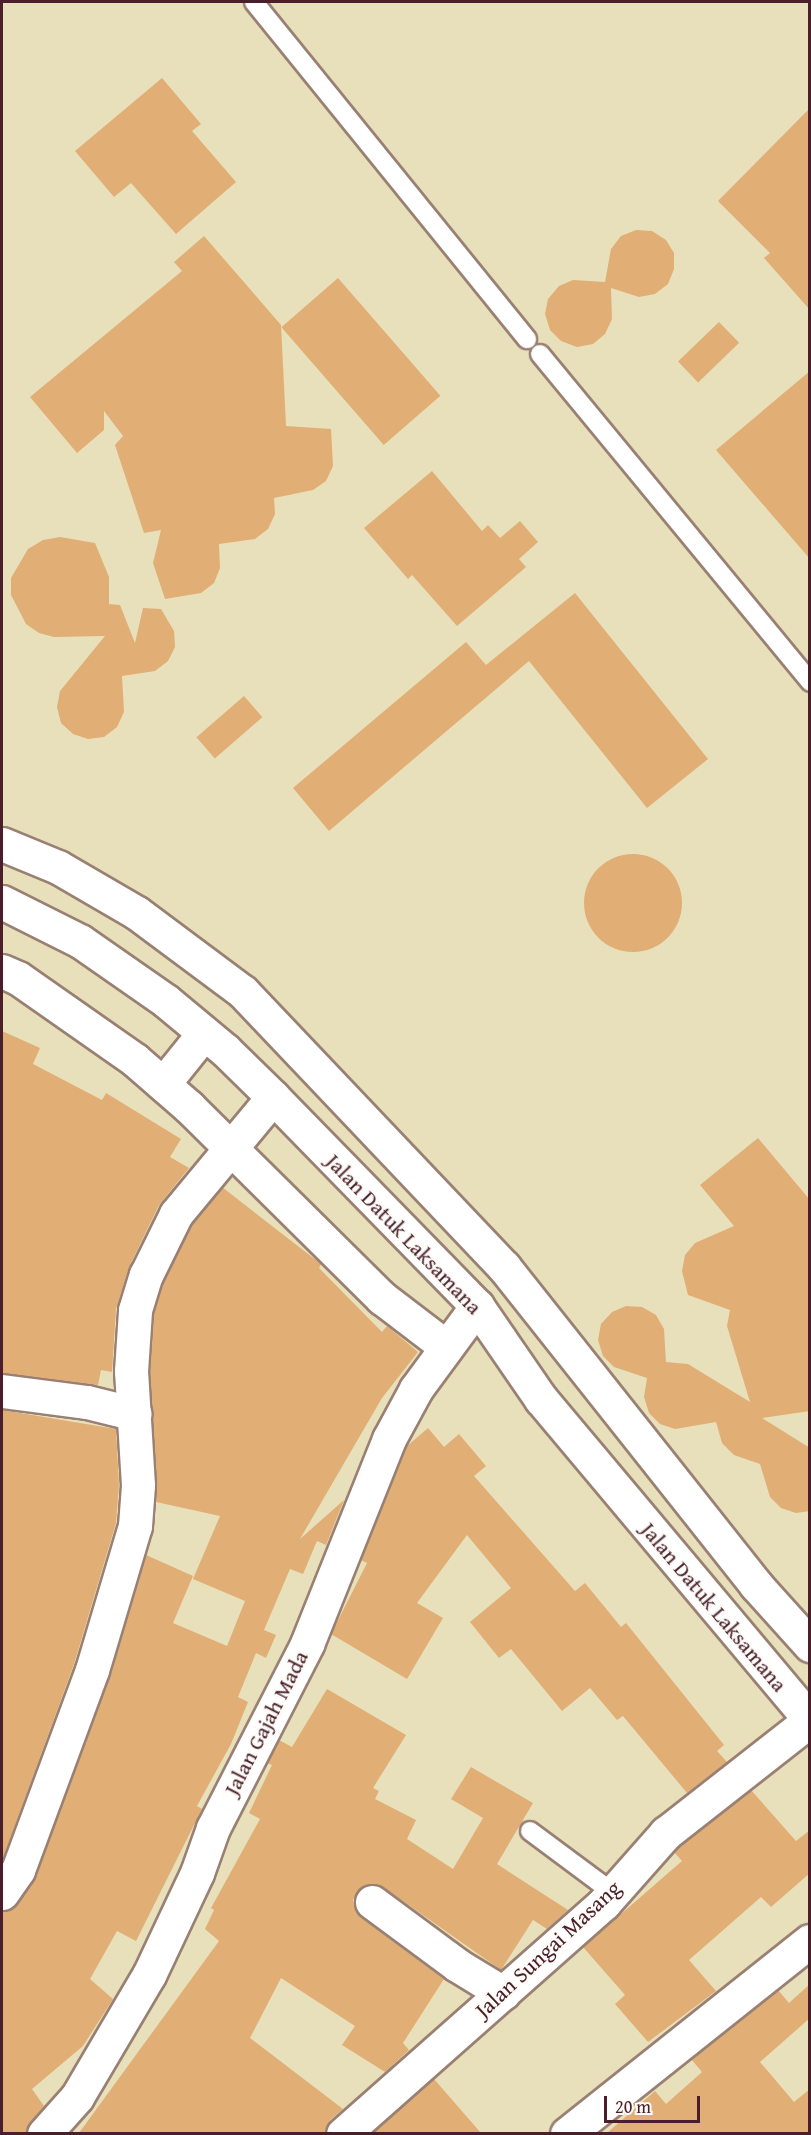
<!DOCTYPE html>
<style>
body{margin:0}
#map{position:relative;width:811px;height:2135px;overflow:hidden;background:#e8e0bb;font-family:"Gentium Book Plus",serif}
div>[style]{position:absolute}
.building>*{inset:0;background:#e1ae75;transform-origin:0 0}
.round{border-radius:50%}
.roads{filter:drop-shadow(2px 0 #998073) drop-shadow(-2px 0 #998073) drop-shadow(0 2px #998073) drop-shadow(0 -2px #998073)}
.lane>*{height:18px;margin:-9px;padding:0 9px;transform-origin:9px;border-radius:9px;background:#fff}
.street>*{height:33px;margin:-16.5px;padding:0 16.5px;transform-origin:16.5px;border-radius:16.5px;background:#fff}
.highway>*{height:33px;margin:-16.5px;padding:0 16.5px;transform-origin:16.5px;border-radius:16.5px;background:#fff}
span{translate:-50% -50%;white-space:nowrap;text-align:center;line-height:1.15;-webkit-text-stroke:4.5px #fdfcf7;paint-order:stroke}
.street-label{font-size:22px;color:#4a1f2b}
.frame{position:absolute;inset:0;border:3px solid #4a1f2b;pointer-events:none}
.scale{position:absolute;left:604px;top:2096px;width:96px;height:27px;box-sizing:border-box;border:3px solid #4a1f2b;border-top:0;padding-left:8px;font-size:18px;line-height:21px;white-space:nowrap;color:#4a1f2b;-webkit-text-stroke:4px #fdfcf7;paint-order:stroke}
</style>
<div id="map">
<div class="building">
<i style="clip-path:polygon(162px 78px,201px 124px,192px 131px,236px 182px,176px 234px,131px 183px,114px 197px,75px 151px)"></i>
<i style="clip-path:polygon(810px 108px,810px 310px,764px 258px,770px 253px,718px 201px)"></i>
<i style="clip-path:polygon(636px 230px,652px 231px,666px 240px,674px 253px,674px 269px,668px 284px,655px 294px,639px 297px,611px 288px,612px 319px,605px 334px,593px 344px,577px 347px,561px 341px,550px 330px,545px 314px,548px 299px,559px 286px,573px 280px,605px 282px,611px 249px,621px 236px)"></i>
<i style="clip-path:polygon(204px 236px,281px 325px,286px 426px,331px 429px,333px 466px,326px 481px,313px 490px,274px 498px,275px 514px,268px 529px,255px 539px,219px 544px,220px 568px,214px 583px,201px 593px,165px 599px,153px 563px,161px 530px,144px 533px,115px 445px,123px 436px,104px 411px,104px 430px,77px 453px,30px 397px,182px 271px,174px 262px)"></i>
<i style="left:338px;top:278px;width:156px;height:75px;rotate:49deg"></i>
<i style="left:719px;top:322px;width:29px;height:57px;rotate:46deg"></i>
<i style="clip-path:polygon(810px 371px,810px 559px,716px 450px)"></i>
<i style="clip-path:polygon(432px 471px,482px 531px,488px 525px,500px 538px,520px 521px,538px 542px,519px 559px,526px 567px,457px 626px,412px 575px,408px 579px,364px 528px)"></i>
<i style="clip-path:polygon(60px 537px,95px 543px,109px 577px,109px 604px,120px 605px,135px 643px,143px 608px,161px 609px,174px 631px,175px 647px,168px 661px,155px 671px,122px 676px,124px 712px,117px 727px,104px 737px,88px 739px,73px 734px,61px 723px,57px 707px,60px 691px,105px 636px,54px 637px,39px 633px,26px 624px,11px 595px,11px 578px,28px 549px,43px 540px)"></i>
<i style="clip-path:polygon(575px 593px,708px 759px,647px 808px,529px 661px,329px 831px,293px 788px,466px 642px,486px 665px)"></i>
<i style="left:244px;top:696px;width:28px;height:63px;rotate:49deg"></i>
<i class="round" style="left:584px;top:854px;width:98px;height:98px"></i>
<i style="clip-path:polygon(2px 1031px,40px 1048px,33px 1064px,102px 1100px,106px 1093px,181px 1139px,170px 1157px,189px 1168px,159px 1205px,129px 1267px,116px 1309px,112px 1372px,101px 1370px,98px 1385px,2px 1373px)"></i>
<i style="clip-path:polygon(758px 1138px,810px 1200px,810px 1411px,762px 1418px,810px 1448px,810px 1511px,796px 1513px,781px 1508px,770px 1497px,760px 1464px,734px 1455px,722px 1443px,716px 1422px,675px 1429px,660px 1424px,649px 1413px,644px 1397px,647px 1378px,614px 1367px,603px 1356px,598px 1340px,601px 1324px,612px 1312px,626px 1306px,642px 1307px,656px 1315px,664px 1329px,666px 1362px,688px 1364px,750px 1402px,727px 1326px,730px 1310px,688px 1295px,682px 1271px,685px 1255px,695px 1243px,734px 1226px,700px 1185px)"></i>
<i style="clip-path:polygon(222px 1187px,321px 1264px,319px 1268px,382px 1332px,387px 1326px,418px 1352px,382px 1398px,300px 1539px,344px 1500px,326px 1545px,317px 1541px,303px 1574px,290px 1569px,264px 1630px,276px 1635px,266px 1658px,256px 1653px,238px 1697px,248px 1702px,231px 1744px,197px 1806px,202px 1809px,136px 1941px,117px 1931px,90px 1979px,113px 1999px,83px 2046px,32px 2089px,44px 2106px,30px 2122px,26px 2133px,2px 2133px,2px 1912px,17px 1904px,35px 1877px,110px 1677px,146px 1555px,193px 1576px,173px 1623px,227px 1646px,245px 1601px,193px 1579px,220px 1516px,156px 1502px,150px 1371px,154px 1313px,163px 1282px,192px 1224px)"></i>
<i style="clip-path:polygon(2px 1410px,116px 1429px,119px 1485px,116px 1523px,74px 1664px,2px 1861px)"></i>
<i style="clip-path:polygon(428px 1428px,444px 1447px,459px 1434px,486px 1466px,474px 1476px,575px 1591px,585px 1583px,621px 1627px,626px 1623px,724px 1745px,717px 1751px,727px 1762px,687px 1793px,623px 1716px,617px 1720px,590px 1688px,562px 1711px,511px 1649px,499px 1658px,470px 1622px,511px 1588px,467px 1535px,417px 1603px,443px 1618px,407px 1679px,331px 1634px,367px 1563px,361px 1560px,406px 1447px)"></i>
<i style="clip-path:polygon(327px 1689px,406px 1735px,373px 1788px,379px 1791px,375px 1799px,416px 1820px,407px 1839px,453px 1869px,483px 1818px,451px 1799px,471px 1767px,533px 1803px,497px 1864px,568px 1910px,547px 1929px,533px 1920px,501px 1970px,383px 1887px,364px 1885px,353px 1900px,360px 1917px,444px 1979px,403px 2043px,409px 2050px,385px 2072px,342px 2045px,355px 2026px,281px 1978px,250px 2038px,343px 2109px,330px 2120px,325px 2133px,79px 2133px,219px 1941px,205px 1929px,214px 1910px,211px 1908px,260px 1819px,249px 1813px,272px 1765px,267px 1763px,279px 1740px,292px 1747px)"></i>
<i style="clip-path:polygon(751px 1790px,796px 1841px,810px 1830px,810px 1873px,771px 1907px,761px 1897px,689px 1960px,716px 1991px,648px 2042px,615px 2004px,625px 1995px,583px 1947px,682px 1861px,674px 1852px,679px 1847px)"></i>
<i style="clip-path:polygon(810px 1984px,810px 2018px,760px 2062px,794px 2102px,810px 2089px,810px 2133px,607px 2133px,655px 2091px,666px 2104px,702px 2072px,691px 2059px,778px 1990px,789px 2003px)"></i>
<i style="clip-path:polygon(434px 2079px,481px 2133px,372px 2133px)"></i>
</div>
<div class="roads">
<div class="lane">
<i style="left:254px;top:2px;width:434px;rotate:51deg"></i>
<i style="left:540px;top:354px;width:425px;rotate:50.5deg"></i>
<i style="left:530px;top:1831px;width:102px;rotate:36.6deg"></i>
</div>
<div class="street">
<i style="left:2px;top:971px;width:17px;rotate:24deg"></i>
<i style="left:18px;top:978px;width:143px;rotate:35deg"></i>
<i style="left:135px;top:1060px;width:72px;rotate:41deg"></i>
<i style="left:189px;top:1107px;width:272px;rotate:44.7deg"></i>
<i style="left:382px;top:1298px;width:81px;rotate:37.4deg"></i>
<i style="left:163px;top:1084px;width:65px;rotate:-51.2deg"></i>
<i style="left:2px;top:1391px;width:86px;rotate:7.4deg"></i>
<i style="left:87px;top:1402px;width:49px;rotate:14deg"></i>
<i style="left:2px;top:1893px;width:28px;rotate:-55deg"></i>
<i style="left:18px;top:1870px;width:213px;rotate:-69.7deg"></i>
<i style="left:92px;top:1670px;width:150px;rotate:-73.4deg"></i>
<i style="left:135px;top:1526px;width:41px;rotate:-85.8deg"></i>
<i style="left:138px;top:1485px;width:114px;rotate:-93.5deg"></i>
<i style="left:131px;top:1371px;width:61px;rotate:-86.2deg"></i>
<i style="left:135px;top:1310px;width:37px;rotate:-73deg"></i>
<i style="left:146px;top:1275px;width:68px;rotate:-63.8deg"></i>
<i style="left:176px;top:1214px;width:152px;rotate:-50.3deg"></i>
<i style="left:372px;top:1902px;width:106px;rotate:36.5deg"></i>
<i style="left:457px;top:1965px;width:54px;rotate:31.3deg"></i>
<i style="left:44px;top:2134px;width:50px;rotate:-48.3deg"></i>
<i style="left:77px;top:2097px;width:142px;rotate:-59.5deg"></i>
<i style="left:149px;top:1975px;width:113px;rotate:-64.8deg"></i>
<i style="left:197px;top:1873px;width:48px;rotate:-70.4deg"></i>
<i style="left:213px;top:1828px;width:207px;rotate:-62.9deg"></i>
<i style="left:307px;top:1644px;width:221px;rotate:-68.2deg"></i>
<i style="left:389px;top:1439px;width:57px;rotate:-61.6deg"></i>
<i style="left:416px;top:1389px;width:103px;rotate:-53.7deg"></i>
<i style="left:343px;top:2134px;width:349px;rotate:-41.5deg"></i>
<i style="left:604px;top:1903px;width:94px;rotate:-48.5deg"></i>
<i style="left:666px;top:1833px;width:183px;rotate:-38.1deg"></i>
<i style="left:567px;top:2134px;width:310px;rotate:-38.5deg"></i>
</div>
<div class="highway">
<i style="left:2px;top:844px;width:61px;rotate:22.3deg"></i>
<i style="left:58px;top:867px;width:91px;rotate:30.2deg"></i>
<i style="left:137px;top:913px;width:132px;rotate:36.7deg"></i>
<i style="left:243px;top:992px;width:379px;rotate:46.5deg"></i>
<i style="left:504px;top:1267px;width:406px;rotate:51.6deg"></i>
<i style="left:756px;top:1585px;width:81px;rotate:48deg"></i>
<i style="left:2px;top:902px;width:87px;rotate:26.6deg"></i>
<i style="left:80px;top:941px;width:105px;rotate:34.9deg"></i>
<i style="left:166px;top:1001px;width:77px;rotate:39.7deg"></i>
<i style="left:225px;top:1050px;width:67px;rotate:44.4deg"></i>
<i style="left:273px;top:1097px;width:292px;rotate:45.7deg"></i>
<i style="left:477px;top:1306px;width:113px;rotate:55.5deg"></i>
<i style="left:541px;top:1399px;width:419px;rotate:50deg"></i>
</div>
</div>
<div class="street-label">
<span style="left:404px;top:1234px;rotate:46deg">Jalan Datuk Laksamana</span>
<span style="left:714px;top:1607px;rotate:50deg">Jalan Datuk Laksamana</span>
<span style="left:266px;top:1723px;rotate:-63deg">Jalan Gajah Mada</span>
<span style="left:548px;top:1949px;rotate:-43deg">Jalan Sungai Masang</span>
</div>
<div class="frame"></div>
<div class="scale">20 m</div>
</div>
